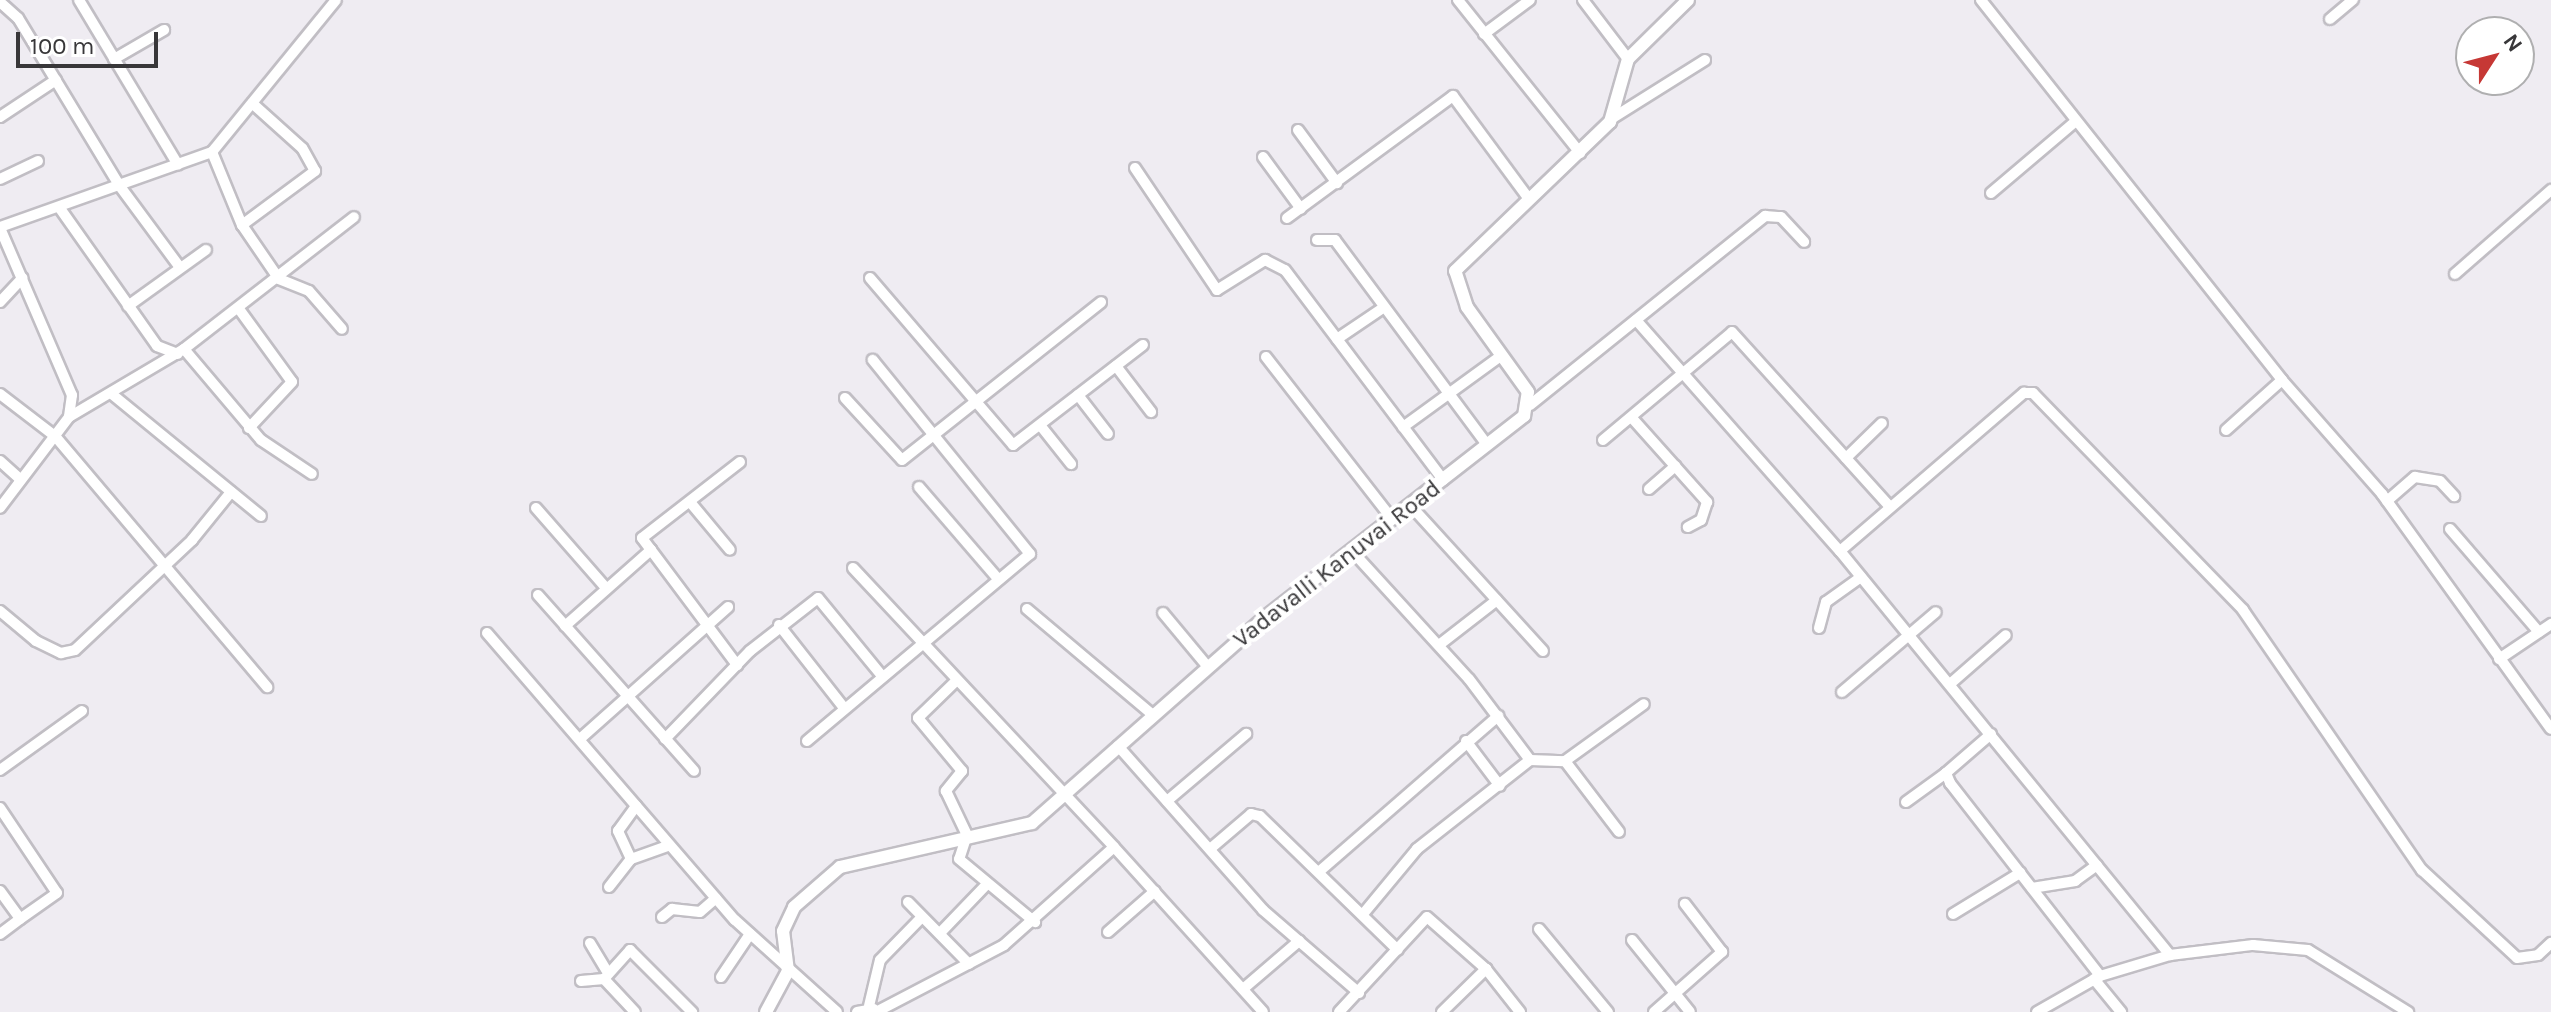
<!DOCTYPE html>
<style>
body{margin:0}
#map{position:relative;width:2551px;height:1012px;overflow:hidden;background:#efecf2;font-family:Karla,sans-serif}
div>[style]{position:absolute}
.roads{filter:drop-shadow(2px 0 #c1bec4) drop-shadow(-2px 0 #c1bec4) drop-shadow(0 2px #c1bec4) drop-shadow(0 -2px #c1bec4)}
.minor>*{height:10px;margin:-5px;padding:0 5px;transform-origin:5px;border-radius:5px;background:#fff}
.tertiary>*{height:12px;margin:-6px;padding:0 6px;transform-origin:6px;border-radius:6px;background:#fff}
span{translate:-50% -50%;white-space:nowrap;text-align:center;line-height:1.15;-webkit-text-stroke:8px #fff;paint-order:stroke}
.street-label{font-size:24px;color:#383739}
.north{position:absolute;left:2455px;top:16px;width:80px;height:80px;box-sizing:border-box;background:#fff;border:2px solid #afafb0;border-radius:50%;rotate:54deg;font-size:22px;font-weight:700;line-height:32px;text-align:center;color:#383739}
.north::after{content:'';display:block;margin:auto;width:28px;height:36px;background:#c63835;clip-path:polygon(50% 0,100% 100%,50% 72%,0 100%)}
.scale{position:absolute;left:16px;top:32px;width:142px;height:36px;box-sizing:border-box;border:4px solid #383739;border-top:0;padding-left:10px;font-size:24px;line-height:28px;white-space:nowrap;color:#383739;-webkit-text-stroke:6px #fff;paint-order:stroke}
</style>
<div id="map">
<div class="roads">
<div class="minor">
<i style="left:79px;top:0;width:192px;rotate:59deg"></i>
<i style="left:1458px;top:0;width:196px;rotate:51.4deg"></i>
<i style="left:1583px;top:0;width:74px;rotate:52.7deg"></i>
<i style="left:1981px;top:0;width:485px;rotate:51.6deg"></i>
<i style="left:2282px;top:380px;width:75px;rotate:138.2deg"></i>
<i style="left:0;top:2px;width:24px;rotate:42deg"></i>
<i style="left:18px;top:18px;width:195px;rotate:58.8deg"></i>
<i style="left:119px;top:185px;width:101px;rotate:53.5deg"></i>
<i style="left:2330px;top:19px;width:30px;rotate:-40deg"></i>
<i style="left:1484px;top:34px;width:57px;rotate:-36.5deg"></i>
<i style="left:114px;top:59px;width:58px;rotate:-30.1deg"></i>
<i style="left:0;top:117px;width:67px;rotate:-33.5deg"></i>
<i style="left:1611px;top:119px;width:111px;rotate:-32.1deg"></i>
<i style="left:1298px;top:130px;width:66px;rotate:53.7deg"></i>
<i style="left:212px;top:152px;width:79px;rotate:67.7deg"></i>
<i style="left:242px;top:225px;width:65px;rotate:55.6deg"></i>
<i style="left:279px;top:279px;width:32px;rotate:22deg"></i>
<i style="left:309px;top:291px;width:50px;rotate:49deg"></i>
<i style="left:1263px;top:157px;width:64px;rotate:53.8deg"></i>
<i style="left:1135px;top:168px;width:147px;rotate:56.1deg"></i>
<i style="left:1217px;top:290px;width:57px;rotate:-32deg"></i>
<i style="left:1265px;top:260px;width:22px;rotate:27deg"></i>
<i style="left:1285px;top:270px;width:263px;rotate:53deg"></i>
<i style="left:0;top:179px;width:42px;rotate:-25.3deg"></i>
<i style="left:1991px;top:193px;width:111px;rotate:-40.3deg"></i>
<i style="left:59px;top:207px;width:170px;rotate:54.8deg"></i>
<i style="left:157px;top:346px;width:22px;rotate:21deg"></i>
<i style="left:1287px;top:218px;width:206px;rotate:-36.3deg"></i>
<i style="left:1453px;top:96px;width:128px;rotate:53.6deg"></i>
<i style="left:242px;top:225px;width:91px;rotate:-36.5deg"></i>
<i style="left:315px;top:171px;width:26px;rotate:-119deg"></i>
<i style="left:302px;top:148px;width:67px;rotate:-138deg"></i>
<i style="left:0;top:227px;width:225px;rotate:-19.5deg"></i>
<i style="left:212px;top:152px;width:196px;rotate:-50.8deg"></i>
<i style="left:0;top:228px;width:182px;rotate:66.7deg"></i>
<i style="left:72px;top:395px;width:22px;rotate:98deg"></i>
<i style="left:69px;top:417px;width:114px;rotate:127.2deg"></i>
<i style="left:1317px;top:240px;width:18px"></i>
<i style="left:1335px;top:240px;width:255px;rotate:53.4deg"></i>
<i style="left:2455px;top:274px;width:128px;rotate:-41.2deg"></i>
<i style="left:870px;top:278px;width:220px;rotate:49.4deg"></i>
<i style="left:1013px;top:445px;width:164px;rotate:-37.6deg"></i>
<i style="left:0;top:302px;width:33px;rotate:-47deg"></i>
<i style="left:128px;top:306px;width:96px;rotate:-35.7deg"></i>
<i style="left:239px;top:309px;width:90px;rotate:54deg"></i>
<i style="left:292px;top:382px;width:63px;rotate:133.1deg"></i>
<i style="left:1636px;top:320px;width:308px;rotate:48.6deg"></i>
<i style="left:1840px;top:551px;width:522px;rotate:50.76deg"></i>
<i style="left:1337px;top:339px;width:52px;rotate:-34deg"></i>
<i style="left:184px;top:349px;width:119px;rotate:49.8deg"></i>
<i style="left:261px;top:440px;width:61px;rotate:33.7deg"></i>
<i style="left:1266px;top:357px;width:205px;rotate:52.1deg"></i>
<i style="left:1116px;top:366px;width:58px;rotate:52.7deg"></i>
<i style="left:2282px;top:380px;width:152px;rotate:48.7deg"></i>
<i style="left:2382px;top:494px;width:289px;rotate:54.3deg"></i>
<i style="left:0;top:394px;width:69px;rotate:37.4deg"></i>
<i style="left:55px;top:436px;width:329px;rotate:49.8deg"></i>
<i style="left:113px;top:395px;width:191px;rotate:39.3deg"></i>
<i style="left:1078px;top:395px;width:49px;rotate:52.4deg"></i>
<i style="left:845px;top:398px;width:84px;rotate:47.4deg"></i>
<i style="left:902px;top:460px;width:254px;rotate:-38.4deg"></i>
<i style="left:1530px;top:405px;width:302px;rotate:-38.8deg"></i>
<i style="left:1765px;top:216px;width:16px;rotate:4deg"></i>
<i style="left:1781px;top:217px;width:34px;rotate:47deg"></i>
<i style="left:69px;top:417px;width:134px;rotate:-30.6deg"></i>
<i style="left:184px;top:349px;width:215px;rotate:-37.8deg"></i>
<i style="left:1632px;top:418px;width:113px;rotate:48.2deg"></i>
<i style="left:1707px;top:502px;width:19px;rotate:108deg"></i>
<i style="left:1701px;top:520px;width:15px;rotate:152deg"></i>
<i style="left:1040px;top:425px;width:50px;rotate:51.5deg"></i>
<i style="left:1403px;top:427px;width:122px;rotate:-36deg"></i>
<i style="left:1603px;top:440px;width:168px;rotate:-39.9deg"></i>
<i style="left:1732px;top:332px;width:234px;rotate:47.9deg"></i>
<i style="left:1846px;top:458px;width:50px;rotate:-44.2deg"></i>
<i style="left:0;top:461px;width:28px;rotate:42deg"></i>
<i style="left:919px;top:487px;width:121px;rotate:49.3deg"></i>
<i style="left:1649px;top:489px;width:35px;rotate:-41deg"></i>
<i style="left:2387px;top:501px;width:37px;rotate:-41deg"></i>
<i style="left:2415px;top:477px;width:25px;rotate:9deg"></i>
<i style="left:2440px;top:481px;width:21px;rotate:47deg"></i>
<i style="left:690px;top:502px;width:62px;rotate:50.2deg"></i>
<i style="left:1411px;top:506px;width:196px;rotate:47.7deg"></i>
<i style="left:536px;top:508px;width:106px;rotate:48.8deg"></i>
<i style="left:2450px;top:529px;width:136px;rotate:49.2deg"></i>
<i style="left:651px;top:550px;width:144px;rotate:53.2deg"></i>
<i style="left:1352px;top:551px;width:173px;rotate:47.6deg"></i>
<i style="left:1469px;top:679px;width:101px;rotate:53deg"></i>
<i style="left:1530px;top:760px;width:144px;rotate:141.8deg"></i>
<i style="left:1417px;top:849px;width:85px;rotate:129.7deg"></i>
<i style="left:1840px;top:551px;width:243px;rotate:-40.7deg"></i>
<i style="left:2024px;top:393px;width:9px"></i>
<i style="left:2033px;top:393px;width:302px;rotate:45.9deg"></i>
<i style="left:2243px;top:610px;width:316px;rotate:55.5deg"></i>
<i style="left:2422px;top:870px;width:129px;rotate:42.8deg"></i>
<i style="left:2517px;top:958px;width:21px;rotate:-8deg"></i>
<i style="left:2538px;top:955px;width:18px;rotate:-43deg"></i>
<i style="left:853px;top:568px;width:382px;rotate:46.9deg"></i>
<i style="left:538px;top:595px;width:235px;rotate:48.4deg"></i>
<i style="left:1027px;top:609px;width:165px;rotate:40.1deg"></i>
<i style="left:0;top:611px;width:47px;rotate:39.8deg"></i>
<i style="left:36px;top:641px;width:28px;rotate:26deg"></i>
<i style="left:61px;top:653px;width:14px;rotate:-12deg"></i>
<i style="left:75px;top:650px;width:161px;rotate:-43.2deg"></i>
<i style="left:192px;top:540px;width:62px;rotate:-50.9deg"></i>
<i style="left:1163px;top:613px;width:70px;rotate:50.2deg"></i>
<i style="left:779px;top:625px;width:105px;rotate:51.9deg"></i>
<i style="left:565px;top:626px;width:115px;rotate:-41.5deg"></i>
<i style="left:651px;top:550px;width:15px;rotate:-127deg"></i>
<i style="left:642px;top:538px;width:124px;rotate:-37.8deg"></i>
<i style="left:1819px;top:628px;width:27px;rotate:-75deg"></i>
<i style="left:1826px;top:602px;width:43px;rotate:-35.5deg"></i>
<i style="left:487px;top:633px;width:379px;rotate:49.2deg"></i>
<i style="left:735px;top:920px;width:137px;rotate:42deg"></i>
<i style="left:1439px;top:645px;width:73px;rotate:-37.8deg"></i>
<i style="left:2499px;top:659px;width:63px;rotate:-33.9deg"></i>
<i style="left:956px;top:681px;width:53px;rotate:135.8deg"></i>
<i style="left:918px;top:718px;width:69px;rotate:50.3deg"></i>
<i style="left:962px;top:771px;width:26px;rotate:129deg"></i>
<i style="left:946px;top:791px;width:49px;rotate:64.5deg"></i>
<i style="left:967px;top:835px;width:25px;rotate:108deg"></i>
<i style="left:959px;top:859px;width:99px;rotate:39.7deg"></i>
<i style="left:1950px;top:684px;width:74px;rotate:-41.2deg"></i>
<i style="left:1842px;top:692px;width:123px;rotate:-40.4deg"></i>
<i style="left:1991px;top:734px;width:60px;rotate:139.1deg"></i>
<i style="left:1946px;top:773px;width:11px;rotate:68deg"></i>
<i style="left:1950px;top:783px;width:244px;rotate:52.1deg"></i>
<i style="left:581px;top:738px;width:197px;rotate:-41.7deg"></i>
<i style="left:665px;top:739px;width:122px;rotate:-46deg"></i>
<i style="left:750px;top:651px;width:86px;rotate:-37.9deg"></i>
<i style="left:818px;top:598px;width:102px;rotate:50.6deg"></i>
<i style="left:807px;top:741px;width:291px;rotate:-40deg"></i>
<i style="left:1030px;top:554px;width:250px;rotate:-129deg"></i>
<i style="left:1466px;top:741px;width:56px;rotate:52.9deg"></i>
<i style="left:1118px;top:746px;width:219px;rotate:48.5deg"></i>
<i style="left:1263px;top:910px;width:127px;rotate:40.8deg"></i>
<i style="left:1530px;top:760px;width:35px;rotate:2deg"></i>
<i style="left:1565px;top:761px;width:97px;rotate:-35.8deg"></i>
<i style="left:1565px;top:761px;width:89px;rotate:52.7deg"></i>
<i style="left:0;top:770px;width:101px;rotate:-35.7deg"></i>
<i style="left:1167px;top:801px;width:104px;rotate:-40.3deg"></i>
<i style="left:1906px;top:802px;width:49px;rotate:-35.9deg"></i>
<i style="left:0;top:808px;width:102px;rotate:56.2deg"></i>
<i style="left:57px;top:893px;width:45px;rotate:144.9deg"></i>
<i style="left:1210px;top:849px;width:54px;rotate:-40.5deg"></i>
<i style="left:1251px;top:814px;width:9px;rotate:13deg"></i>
<i style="left:1260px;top:816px;width:192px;rotate:44.2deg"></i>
<i style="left:631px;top:859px;width:31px;rotate:-115deg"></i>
<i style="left:618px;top:831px;width:31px;rotate:-54deg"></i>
<i style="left:1321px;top:870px;width:235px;rotate:-41deg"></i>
<i style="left:609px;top:887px;width:36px;rotate:-52deg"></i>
<i style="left:631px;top:859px;width:41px;rotate:-19.7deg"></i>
<i style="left:2032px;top:888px;width:44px;rotate:-9.2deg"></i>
<i style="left:2075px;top:881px;width:27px;rotate:-36deg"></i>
<i style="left:0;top:891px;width:34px;rotate:54deg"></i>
<i style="left:20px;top:919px;width:25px;rotate:143deg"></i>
<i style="left:908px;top:902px;width:87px;rotate:45.5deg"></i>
<i style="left:1953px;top:914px;width:79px;rotate:-31.5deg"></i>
<i style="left:662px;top:917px;width:13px;rotate:-39deg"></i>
<i style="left:672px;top:909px;width:28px;rotate:6deg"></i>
<i style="left:700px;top:912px;width:21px;rotate:-41deg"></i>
<i style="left:1539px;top:929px;width:108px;rotate:50.3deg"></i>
<i style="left:941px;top:932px;width:66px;rotate:-46.2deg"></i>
<i style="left:1108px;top:932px;width:62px;rotate:-41.1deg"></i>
<i style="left:1632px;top:940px;width:92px;rotate:51.1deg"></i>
<i style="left:590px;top:943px;width:31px;rotate:59deg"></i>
<i style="left:721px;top:977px;width:52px;rotate:-56deg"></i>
<i style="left:604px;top:979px;width:45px;rotate:46.8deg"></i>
<i style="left:2094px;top:979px;width:43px;rotate:50.7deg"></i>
<i style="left:581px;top:981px;width:23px;rotate:-5deg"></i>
<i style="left:604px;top:979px;width:39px;rotate:-48deg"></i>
<i style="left:630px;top:950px;width:88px;rotate:45deg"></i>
<i style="left:1243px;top:989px;width:74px;rotate:-40.6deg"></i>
<i style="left:869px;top:1006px;width:47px;rotate:-76.6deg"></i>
<i style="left:880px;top:960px;width:59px;rotate:-45.7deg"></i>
<i style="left:878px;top:1011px;width:142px;rotate:-27.6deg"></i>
<i style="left:1004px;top:945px;width:147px;rotate:-41.7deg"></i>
<i style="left:1114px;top:847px;width:222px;rotate:47.9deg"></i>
<i style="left:857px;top:1012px;width:17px;rotate:-10deg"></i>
<i style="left:1339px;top:1012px;width:129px;rotate:-47.2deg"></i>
<i style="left:1427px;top:917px;width:79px;rotate:41.4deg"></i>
<i style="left:1486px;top:969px;width:55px;rotate:51.7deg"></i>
<i style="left:1442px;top:1012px;width:62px;rotate:-44.3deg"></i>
<i style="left:1654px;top:1012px;width:91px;rotate:-41.4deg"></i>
<i style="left:1722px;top:952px;width:61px;rotate:-127.6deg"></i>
<i style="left:2037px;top:1012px;width:73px;rotate:-29.7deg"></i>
<i style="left:2100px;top:976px;width:73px;rotate:-16.7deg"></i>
<i style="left:2170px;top:955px;width:84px;rotate:-6.9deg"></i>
<i style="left:2253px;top:945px;width:55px;rotate:5.2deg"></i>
<i style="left:2308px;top:950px;width:118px;rotate:31.8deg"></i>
</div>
<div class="tertiary">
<i style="left:766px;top:1012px;width:47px;rotate:-61.8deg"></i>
<i style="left:788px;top:971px;width:40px;rotate:-97.1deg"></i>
<i style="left:783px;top:931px;width:26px;rotate:-65deg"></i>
<i style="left:794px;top:907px;width:61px;rotate:-41deg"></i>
<i style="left:840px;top:867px;width:197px;rotate:-12.9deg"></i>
<i style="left:1032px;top:823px;width:313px;rotate:-41.4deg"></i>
<i style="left:1267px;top:616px;width:326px;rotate:-37.9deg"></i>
<i style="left:1524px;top:416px;width:24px;rotate:-81deg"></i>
<i style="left:1528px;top:392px;width:105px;rotate:-125.7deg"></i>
<i style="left:1467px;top:307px;width:38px;rotate:-108deg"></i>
<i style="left:1455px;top:271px;width:215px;rotate:-43.9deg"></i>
<i style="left:1610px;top:122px;width:66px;rotate:-74.1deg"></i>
<i style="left:1628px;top:59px;width:84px;rotate:-44.5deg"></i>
</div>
</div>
<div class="street-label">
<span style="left:1337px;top:564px;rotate:-38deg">Vadavalli Kanuvai Road</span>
</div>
<div class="north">N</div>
<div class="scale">100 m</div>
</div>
